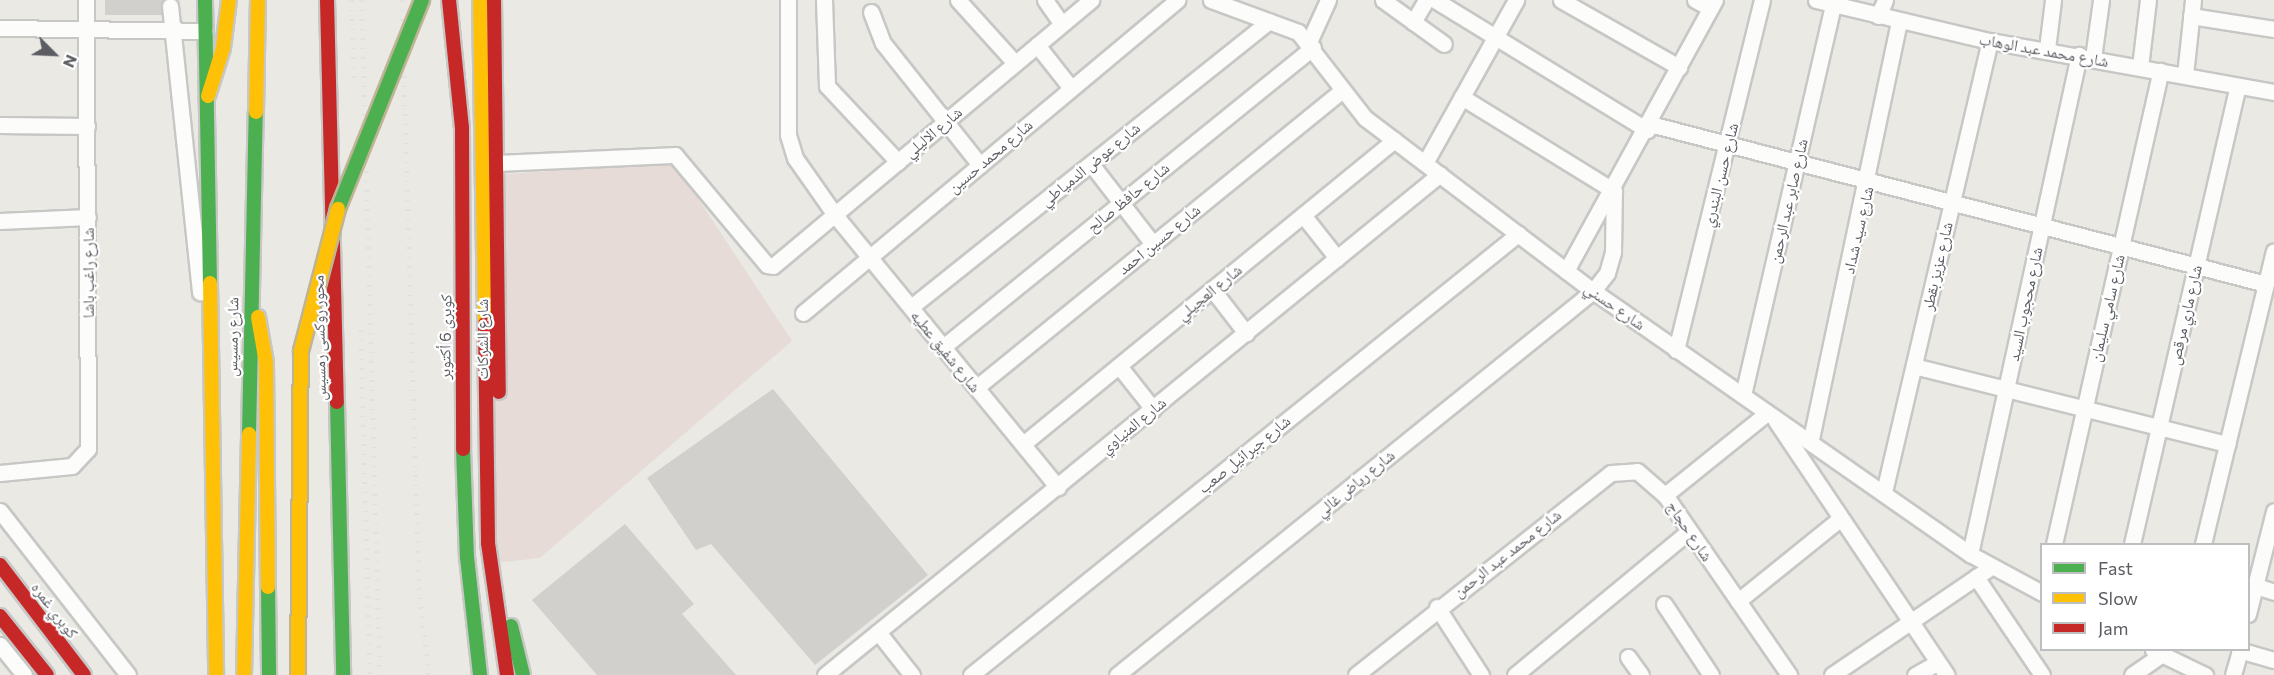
<!DOCTYPE html>
<meta charset="utf-8">
<style>
body{margin:0}
#map{position:relative;width:2274px;height:675px;overflow:hidden;background:#eae9e4;font-family:Commissioner,"Noto Naskh Arabic",sans-serif}
div>[style]{position:absolute}
.medical>*{inset:0;background:#e6dbd7}
.building>*{inset:0;background:#d1d0cd;transform-origin:0 0}
.roads{filter:drop-shadow(2px 0 #c7c7c6) drop-shadow(-2px 0 #c7c7c6) drop-shadow(0 2px #c7c7c6) drop-shadow(0 -2px #c7c7c6)}
.street>*{height:15px;margin:-7.5px;padding:0 7.5px;transform-origin:7.5px;border-radius:7.5px;background:#fcfcfb}
.fast>*{height:14px;margin:-7px;padding:0 7px;transform-origin:7px;border-radius:7px;background:#4caf50}
.slow>*{height:14px;margin:-7px;padding:0 7px;transform-origin:7px;border-radius:7px;background:#ffc107}
.jam>*{height:14px;margin:-7px;padding:0 7px;transform-origin:7px;border-radius:7px;background:#c62828}
.rail>*{height:4.5px;margin-top:-2.25px;transform-origin:0;background:repeating-linear-gradient(90deg,#e2e1e1 0 1.5px,transparent 0 9.5px)}
.bridges{filter:drop-shadow(2px 0 #beb495) drop-shadow(-2px 0 #beb495) drop-shadow(0 2px #beb495) drop-shadow(0 -2px #beb495)}
.fast-bridge>*{height:14px;margin:-7px;padding:0 7px;transform-origin:7px;border-radius:7px;background:#4caf50}
.slow-bridge>*{height:14px;margin:-7px;padding:0 7px;transform-origin:7px;border-radius:7px;background:#ffc107}
span{translate:-50% -50%;white-space:nowrap;text-align:center;line-height:1.15;-webkit-text-stroke:4.5px #fff;paint-order:stroke}
.street-label{font-size:16px;color:#5b5d62}
.legend{position:absolute;left:2040px;top:543px;width:210px;height:108px;box-sizing:border-box;background:#fff;border:2px solid #bdbec0;margin:0;padding:8px 10px;list-style:none;font-size:18px;color:#5b5d62}
.legend li{display:flex;align-items:center;gap:12px;height:30px}
.legend b{width:30px;border:2px solid #bdbec0}
.north{position:absolute;left:24px;top:24px;width:60px;height:60px;-webkit-text-stroke:4px #fff;paint-order:stroke;rotate:114deg;font-size:16px;font-weight:700;line-height:24px;text-align:center;color:#5b5d62}
.north::after{content:'';display:block;margin:auto;width:21px;height:27px;background:#5b5d62;clip-path:polygon(50% 0,100% 100%,50% 72%,0 100%)}
</style>
<div id="map">
<div class="medical">
<i style="clip-path:polygon(674px 162px,792px 341px,540px 558px,485px 564px,479px 176px)"></i>
</div>
<div class="building">
<i style="left:105px;top:0;width:58px;height:15px"></i>
<i style="clip-path:polygon(773px 389px,928px 575px,815px 665px,711px 544px,696px 550px,647px 478px)"></i>
<i style="clip-path:polygon(625px 524px,694px 604px,682px 614px,736px 675px,597px 675px,532px 600px)"></i>
</div>
<div class="roads">
<div class="street">
<i style="left:788px;top:0;width:135px;rotate:90deg"></i>
<i style="left:788px;top:135px;width:24px;rotate:73deg"></i>
<i style="left:795px;top:158px;width:70px;rotate:54.9deg"></i>
<i style="left:835px;top:215px;width:352px;rotate:50.7deg"></i>
<i style="left:824px;top:0;width:86px;rotate:88deg"></i>
<i style="left:827px;top:86px;width:104px;rotate:46.9deg"></i>
<i style="left:958px;top:0;width:85px;rotate:47.9deg"></i>
<i style="left:1045px;top:0;width:29px;rotate:55deg"></i>
<i style="left:1211px;top:0;width:93px;rotate:20.2deg"></i>
<i style="left:1298px;top:32px;width:109px;rotate:52.1deg"></i>
<i style="left:1365px;top:118px;width:286px;rotate:37.2deg"></i>
<i style="left:1593px;top:291px;width:460px;rotate:34.9deg"></i>
<i style="left:1970px;top:554px;width:82px;rotate:28.4deg"></i>
<i style="left:1383px;top:0;width:75px;rotate:35.8deg"></i>
<i style="left:1435px;top:0;width:249px;rotate:31.5deg"></i>
<i style="left:1561px;top:0;width:136px;rotate:29.6deg"></i>
<i style="left:1695px;top:0;width:17px;rotate:28deg"></i>
<i style="left:1816px;top:0;width:179px;rotate:13.3deg"></i>
<i style="left:1990px;top:41px;width:289px;rotate:10.2deg"></i>
<i style="left:170px;top:6px;width:288px;rotate:84deg"></i>
<i style="left:871px;top:12px;width:33px;rotate:69deg"></i>
<i style="left:883px;top:43px;width:156px;rotate:51.5deg"></i>
<i style="left:1878px;top:16px;width:17px;rotate:-66deg"></i>
<i style="left:2191px;top:16px;width:84px;rotate:8.9deg"></i>
<i style="left:1413px;top:22px;width:26px;rotate:-59deg"></i>
<i style="left:0;top:28px;width:205px;rotate:0.8deg"></i>
<i style="left:1309px;top:42px;width:46px;rotate:-65.7deg"></i>
<i style="left:1037px;top:45px;width:55px;rotate:51.7deg"></i>
<i style="left:2047px;top:49px;width:49px;rotate:-83deg"></i>
<i style="left:2093px;top:58px;width:59px;rotate:-82.1deg"></i>
<i style="left:2140px;top:67px;width:67px;rotate:-83.2deg"></i>
<i style="left:2185px;top:75px;width:75px;rotate:-83.9deg"></i>
<i style="left:1650px;top:124px;width:636px;rotate:14.56deg"></i>
<i style="left:0;top:125px;width:87px;rotate:0.7deg"></i>
<i style="left:498px;top:163px;width:177px;rotate:-2.6deg"></i>
<i style="left:675px;top:155px;width:143px;rotate:50.1deg"></i>
<i style="left:767px;top:265px;width:6px;rotate:9deg"></i>
<i style="left:773px;top:266px;width:415px;rotate:-39.9deg"></i>
<i style="left:1425px;top:163px;width:187px;rotate:-60.8deg"></i>
<i style="left:1091px;top:164px;width:101px;rotate:52.2deg"></i>
<i style="left:1303px;top:215px;width:55px;rotate:51.7deg"></i>
<i style="left:0;top:221px;width:88px;rotate:-2.6deg"></i>
<i style="left:1566px;top:271px;width:309px;rotate:-61.2deg"></i>
<i style="left:1212px;top:289px;width:56px;rotate:52.3deg"></i>
<i style="left:911px;top:307px;width:458px;rotate:-38.6deg"></i>
<i style="left:803px;top:313px;width:488px;rotate:-39.9deg"></i>
<i style="left:943px;top:347px;width:476px;rotate:-39deg"></i>
<i style="left:1676px;top:350px;width:360px;rotate:-76.2deg"></i>
<i style="left:1119px;top:366px;width:55px;rotate:51.7deg"></i>
<i style="left:1914px;top:366px;width:323px;rotate:14deg"></i>
<i style="left:977px;top:387px;width:469px;rotate:-39.1deg"></i>
<i style="left:1743px;top:395px;width:399px;rotate:-77deg"></i>
<i style="left:1767px;top:413px;width:131px;rotate:141.2deg"></i>
<i style="left:1665px;top:495px;width:219px;rotate:55.4deg"></i>
<i style="left:1776px;top:421px;width:306px;rotate:56.1deg"></i>
<i style="left:1811px;top:439px;width:428px;rotate:-78.1deg"></i>
<i style="left:1023px;top:444px;width:480px;rotate:-39.3deg"></i>
<i style="left:0;top:473px;width:72px;rotate:-5.6deg"></i>
<i style="left:72px;top:466px;width:23px;rotate:-47deg"></i>
<i style="left:88px;top:449px;width:449px;rotate:-90.3deg"></i>
<i style="left:1884px;top:492px;width:463px;rotate:-76.8deg"></i>
<i style="left:0;top:511px;width:208px;rotate:52deg"></i>
<i style="left:2054px;top:544px;width:485px;rotate:-77.3deg"></i>
<i style="left:2132px;top:544px;width:470px;rotate:-77deg"></i>
<i style="left:2203px;top:544px;width:301px;rotate:-76.4deg"></i>
<i style="left:1970px;top:554px;width:511px;rotate:-77.68deg"></i>
<i style="left:1976px;top:577px;width:118px;rotate:56deg"></i>
<i style="left:2256px;top:586px;width:19px;rotate:18deg"></i>
<i style="left:1738px;top:601px;width:132px;rotate:-38.9deg"></i>
<i style="left:1664px;top:604px;width:85px;rotate:56.5deg"></i>
<i style="left:1437px;top:607px;width:81px;rotate:57.1deg"></i>
<i style="left:2248px;top:614px;width:106px;rotate:-75.8deg"></i>
<i style="left:878px;top:632px;width:55px;rotate:51.7deg"></i>
<i style="left:0;top:645px;width:38px;rotate:51deg"></i>
<i style="left:2153px;top:650px;width:58px;rotate:25.7deg"></i>
<i style="left:2239px;top:650px;width:36px;rotate:16deg"></i>
<i style="left:1628px;top:657px;width:22px;rotate:54deg"></i>
<i style="left:825px;top:675px;width:793px;rotate:-39.17deg"></i>
<i style="left:971px;top:675px;width:703px;rotate:-38.88deg"></i>
<i style="left:1117px;top:675px;width:612px;rotate:-38.89deg"></i>
<i style="left:1593px;top:291px;width:23px;rotate:-52deg"></i>
<i style="left:1607px;top:273px;width:22px;rotate:-74deg"></i>
<i style="left:1613px;top:252px;width:61px;rotate:-89.1deg"></i>
<i style="left:1614px;top:191px;width:179px;rotate:-148.3deg"></i>
<i style="left:1356px;top:675px;width:325px;rotate:-38.4deg"></i>
<i style="left:1611px;top:473px;width:26px;rotate:-4deg"></i>
<i style="left:1637px;top:471px;width:37px;rotate:41deg"></i>
<i style="left:1515px;top:675px;width:226px;rotate:-39.6deg"></i>
<i style="left:1832px;top:675px;width:192px;rotate:-34.2deg"></i>
<i style="left:1915px;top:675px;width:26px;rotate:-29deg"></i>
<i style="left:2132px;top:675px;width:37px;rotate:-35deg"></i>
<i style="left:2233px;top:675px;width:26px;rotate:-74deg"></i>
</div>
<div class="fast">
<i style="left:205px;top:0;width:283px;rotate:89deg"></i>
<i style="left:337px;top:402px;width:273px;rotate:88.7deg"></i>
<i style="left:249px;top:434px;width:322px;rotate:-88.8deg"></i>
<i style="left:463px;top:449px;width:108px;rotate:87.9deg"></i>
<i style="left:467px;top:557px;width:119px;rotate:83.7deg"></i>
<i style="left:268px;top:587px;width:88px;rotate:89.3deg"></i>
<i style="left:511px;top:626px;width:50px;rotate:76.2deg"></i>
</div>
<div class="slow">
<i style="left:480px;top:0;width:324px;rotate:89.1deg"></i>
<i style="left:208px;top:96px;width:50px;rotate:-72.6deg"></i>
<i style="left:223px;top:48px;width:48px;rotate:-82.9deg"></i>
<i style="left:256px;top:112px;width:112px;rotate:-89deg"></i>
<i style="left:210px;top:283px;width:392px;rotate:89.1deg"></i>
<i style="left:258px;top:317px;width:47px;rotate:80.1deg"></i>
<i style="left:266px;top:363px;width:224px;rotate:89.5deg"></i>
<i style="left:244px;top:675px;width:241px;rotate:-88.8deg"></i>
</div>
<div class="jam">
<i style="left:327px;top:0;width:402px;rotate:88.6deg"></i>
<i style="left:449px;top:0;width:128px;rotate:84.2deg"></i>
<i style="left:462px;top:127px;width:322px;rotate:89.8deg"></i>
<i style="left:494px;top:0;width:392px;rotate:89.3deg"></i>
<i style="left:485px;top:324px;width:219px;rotate:89.2deg"></i>
<i style="left:488px;top:543px;width:133px;rotate:81.8deg"></i>
<i style="left:0;top:565px;width:138px;rotate:52.6deg"></i>
<i style="left:0;top:616px;width:75px;rotate:51.5deg"></i>
</div>
</div>
<div class="rail">
<i style="left:352px;top:0;width:78px;rotate:88.5deg"></i>
<i style="left:362px;top:0;width:675px;rotate:88.47deg"></i>
<i style="left:402px;top:0;width:588px;rotate:88.34deg"></i>
<i style="left:419px;top:588px;width:88px;rotate:83.4deg"></i>
<i style="left:361px;top:330px;width:345px;rotate:88.5deg"></i>
</div>
<div class="bridges">
<div class="fast-bridge">
<i style="left:338px;top:209px;width:225px;rotate:-68.1deg"></i>
</div>
<div class="slow-bridge">
<i style="left:298px;top:675px;width:324px;rotate:-89.5deg"></i>
<i style="left:301px;top:351px;width:147px;rotate:-75.4deg"></i>
</div>
</div>
<div class="street-label">
<span style="left:2044px;top:50px;rotate:10deg">شارع محمد عبد الوهاب</span>
<span style="left:933px;top:132px;rotate:-40deg">شارع الاليلي</span>
<span style="left:990px;top:156px;rotate:-40deg">شارع محمد حسين</span>
<span style="left:1090px;top:164px;rotate:-39deg">شارع عوض الدمياطي</span>
<span style="left:1720px;top:175px;rotate:-76deg">شارع حسن البندري</span>
<span style="left:1128px;top:197px;rotate:-39deg">شارع حافظ صالح</span>
<span style="left:1788px;top:201px;rotate:-77deg">شارع صابر عبد الرحمن</span>
<span style="left:1858px;top:230px;rotate:-77deg">شارع سيد شداد</span>
<span style="left:1159px;top:239px;rotate:-39deg">شارع حسين احمد</span>
<span style="left:1937px;top:266px;rotate:-77deg">شارع عزيز بقطر</span>
<span style="left:88px;top:273px;rotate:-90deg">شارع راغب باشا</span>
<span style="left:1209px;top:292px;rotate:-39deg">شارع العجيلي</span>
<span style="left:2025px;top:304px;rotate:-78deg">شارع محجوب السيد</span>
<span style="left:1615px;top:306px;rotate:35deg">شارع حسني</span>
<span style="left:2107px;top:308px;rotate:-77deg">شارع سامي سليمان</span>
<span style="left:2185px;top:315px;rotate:-77deg">شارع ماري مرقص</span>
<span style="left:232px;top:337px;rotate:-89deg">شارع رمسيس</span>
<span style="left:445px;top:337px;rotate:-89deg">كوبرى 6 أكتوبر</span>
<span style="left:319px;top:338px;rotate:-91deg">محور روكسى رمسيس</span>
<span style="left:482px;top:339px;rotate:-90deg">شارع الشركات</span>
<span style="left:946px;top:351px;rotate:51deg">شارع شفيق عطيه</span>
<span style="left:1133px;top:425px;rotate:-39deg">شارع المنياوي</span>
<span style="left:1244px;top:454px;rotate:-39deg">شارع جبرائيل صعب</span>
<span style="left:1355px;top:483px;rotate:-39deg">شارع رياض غالي</span>
<span style="left:1690px;top:531px;rotate:56deg">شارع حجاج</span>
<span style="left:1507px;top:553px;rotate:-38deg">شارع محمد عبد الرحمن</span>
<span style="left:55px;top:610px;rotate:53deg">كوبري غمره</span>
</div>
<ul class="legend">
<li><b style="height:8px;background:#4caf50"></b>Fast</li>
<li><b style="height:8px;background:#ffc107"></b>Slow</li>
<li><b style="height:8px;background:#c62828"></b>Jam</li>
</ul>
<div class="north">N</div>
</div>
